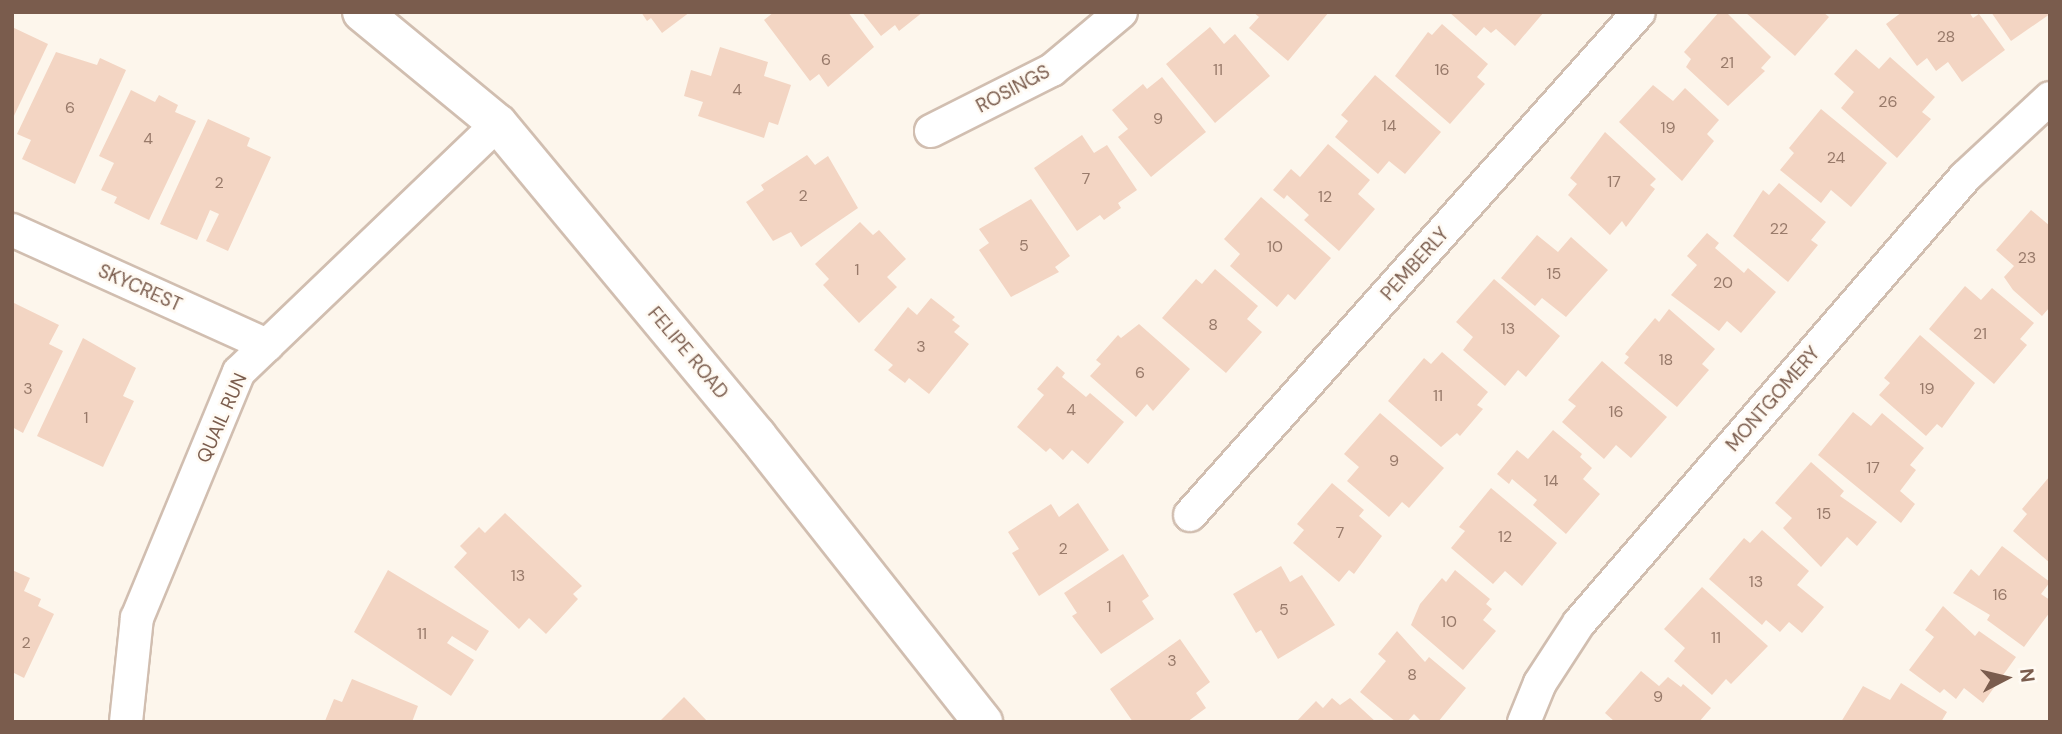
<!DOCTYPE html>
<style>
body{margin:0}
#map{position:relative;width:2062px;height:734px;overflow:hidden;background:#fdf6ec;font-family:"DM Sans",sans-serif}
div>[style]{position:absolute}
.building>*{inset:0;background:#f3d5c3}
.roads{filter:drop-shadow(2px 0 #d1beb0) drop-shadow(-2px 0 #d1beb0) drop-shadow(0 2px #d1beb0) drop-shadow(0 -2px #d1beb0)}
.street>*{height:32px;margin:-16px;padding:0 16px;transform-origin:16px;border-radius:16px;background:#fff}
.secondary>*{height:38px;margin:-19px;padding:0 19px;transform-origin:19px;border-radius:19px;background:#fff}
span{translate:-50% -50%;white-space:nowrap;text-align:center;line-height:1.15;-webkit-text-stroke:5px #fffaf3;paint-order:stroke}
.number-label{font-size:16px;color:#987a6a}
.number-label span{-webkit-text-stroke-width:0}
.street-label{font-size:19px;color:#7a5c4d}
.frame{position:absolute;inset:0;border:14px solid #7a5c4d;pointer-events:none}
.north{position:absolute;left:1971px;top:643px;width:70px;height:70px;-webkit-text-stroke:5px #fffaf3;paint-order:stroke;rotate:83deg;font-size:19px;font-weight:700;line-height:28px;text-align:center;color:#7a5c4d}
.north::after{content:'';display:block;margin:auto;width:24px;height:32px;background:#7a5c4d;clip-path:polygon(50% 0,100% 100%,50% 72%,0 100%)}
</style>
<div id="map">
<div class="building">
<i style="clip-path:polygon(641px 12px,690px 12px,662px 33px,651px 18px,647px 21px)"></i>
<i style="clip-path:polygon(774px 12px,848px 12px,874px 47px,828px 87px,819px 74px,810px 81px,764px 20px)"></i>
<i style="clip-path:polygon(862px 12px,923px 12px,899px 31px,895px 25px,881px 36px)"></i>
<i style="clip-path:polygon(1253px 12px,1329px 12px,1288px 61px,1249px 28px,1259px 17px)"></i>
<i style="clip-path:polygon(1449px 12px,1544px 12px,1515px 46px,1496px 29px,1491px 33px,1484px 27px,1476px 36px)"></i>
<i style="clip-path:polygon(1719px 12px,1726px 12px,1771px 57px,1761px 68px,1765px 71px,1728px 106px,1686px 67px,1691px 59px,1684px 52px)"></i>
<i style="clip-path:polygon(1745px 12px,1823px 12px,1829px 17px,1795px 56px)"></i>
<i style="clip-path:polygon(1902px 12px,1969px 12px,1973px 18px,1979px 14px,2005px 50px,1962px 82px,1948px 62px,1936px 71px,1927px 58px,1917px 66px,1886px 24px)"></i>
<i style="clip-path:polygon(1991px 12px,2050px 12px,2050px 14px,2011px 41px)"></i>
<i style="clip-path:polygon(1442px 24px,1488px 64px,1477px 77px,1485px 84px,1450px 124px,1395px 76px,1428px 32px,1432px 35px)"></i>
<i style="clip-path:polygon(12px 27px,48px 44px,12px 120px)"></i>
<i style="clip-path:polygon(1210px 27px,1224px 44px,1235px 34px,1270px 76px,1215px 123px,1166px 64px)"></i>
<i style="clip-path:polygon(720px 47px,768px 62px,764px 76px,791px 85px,778px 125px,769px 122px,764px 138px,698px 116px,703px 102px,684px 96px,691px 70px,711px 76px)"></i>
<i style="clip-path:polygon(1856px 49px,1879px 69px,1890px 57px,1935px 97px,1922px 112px,1931px 119px,1897px 158px,1841px 108px,1854px 92px,1834px 74px)"></i>
<i style="clip-path:polygon(56px 52px,97px 65px,100px 58px,126px 70px,75px 184px,22px 159px,31px 140px,17px 134px)"></i>
<i style="clip-path:polygon(1375px 75px,1441px 132px,1405px 174px,1389px 161px,1378px 174px,1335px 137px,1348px 121px,1341px 115px)"></i>
<i style="clip-path:polygon(1162px 77px,1206px 132px,1151px 177px,1118px 137px,1128px 129px,1112px 110px,1143px 84px,1147px 89px)"></i>
<i style="clip-path:polygon(1653px 85px,1673px 101px,1685px 88px,1719px 120px,1707px 134px,1714px 141px,1682px 181px,1619px 122px)"></i>
<i style="clip-path:polygon(131px 90px,155px 102px,159px 95px,178px 105px,175px 112px,196px 121px,149px 220px,114px 203px,117px 197px,101px 190px,114px 163px,99px 156px)"></i>
<i style="clip-path:polygon(1821px 109px,1887px 163px,1851px 207px,1831px 190px,1821px 203px,1780px 170px,1794px 153px,1789px 148px)"></i>
<i style="clip-path:polygon(208px 119px,250px 138px,247px 146px,271px 157px,228px 251px,206px 241px,219px 214px,210px 210px,197px 240px,160px 224px)"></i>
<i style="clip-path:polygon(1605px 132px,1656px 179px,1650px 185px,1655px 189px,1626px 227px,1622px 221px,1610px 235px,1568px 195px,1577px 184px,1570px 178px)"></i>
<i style="clip-path:polygon(1082px 135px,1094px 153px,1107px 145px,1137px 190px,1118px 203px,1121px 208px,1104px 220px,1100px 215px,1077px 231px,1034px 168px)"></i>
<i style="clip-path:polygon(1328px 144px,1370px 180px,1358px 194px,1375px 209px,1339px 251px,1304px 220px,1309px 215px,1287px 195px,1284px 199px,1273px 190px,1291px 169px,1300px 177px)"></i>
<i style="clip-path:polygon(807px 155px,815px 165px,828px 156px,858px 208px,801px 247px,791px 232px,773px 241px,746px 202px,764px 190px,761px 185px)"></i>
<i style="clip-path:polygon(1779px 183px,1826px 222px,1811px 240px,1818px 245px,1788px 282px,1733px 236px,1763px 190px,1769px 195px)"></i>
<i style="clip-path:polygon(1261px 197px,1331px 258px,1295px 300px,1288px 294px,1277px 307px,1230px 266px,1240px 254px,1224px 239px)"></i>
<i style="clip-path:polygon(1031px 199px,1070px 256px,1055px 267px,1059px 272px,1011px 297px,979px 250px,989px 243px,979px 229px)"></i>
<i style="clip-path:polygon(2031px 210px,2050px 226px,2050px 307px,2042px 316px,2013px 290px,2004px 277px,2014px 266px,1996px 250px)"></i>
<i style="clip-path:polygon(860px 222px,873px 235px,879px 230px,906px 259px,887px 277px,897px 287px,859px 323px,823px 285px,829px 279px,815px 264px)"></i>
<i style="clip-path:polygon(1707px 233px,1719px 243px,1715px 248px,1744px 273px,1748px 268px,1776px 292px,1741px 333px,1727px 321px,1719px 331px,1671px 295px,1697px 265px,1687px 256px)"></i>
<i style="clip-path:polygon(1537px 235px,1558px 252px,1571px 237px,1608px 270px,1566px 317px,1542px 298px,1535px 306px,1501px 278px)"></i>
<i style="clip-path:polygon(1215px 269px,1258px 306px,1247px 319px,1262px 332px,1226px 373px,1162px 318px,1196px 279px,1202px 284px)"></i>
<i style="clip-path:polygon(1494px 279px,1560px 336px,1526px 377px,1518px 370px,1505px 386px,1463px 350px,1473px 337px,1456px 322px)"></i>
<i style="clip-path:polygon(1965px 286px,1981px 300px,1992px 288px,2034px 323px,2020px 339px,2027px 345px,1994px 384px,1929px 329px)"></i>
<i style="clip-path:polygon(931px 298px,955px 317px,952px 320px,960px 326px,954px 332px,969px 344px,929px 394px,909px 378px,905px 383px,888px 370px,893px 365px,874px 350px,908px 307px,917px 315px)"></i>
<i style="clip-path:polygon(12px 302px,59px 325px,49px 344px,63px 351px,23px 433px,12px 427px)"></i>
<i style="clip-path:polygon(1669px 309px,1715px 349px,1702px 364px,1709px 370px,1677px 407px,1624px 363px,1629px 357px,1625px 354px,1655px 318px,1659px 322px)"></i>
<i style="clip-path:polygon(1139px 324px,1190px 369px,1153px 411px,1147px 404px,1136px 417px,1090px 376px,1101px 364px,1096px 360px,1118px 335px,1121px 338px)"></i>
<i style="clip-path:polygon(1920px 335px,1975px 383px,1942px 428px,1937px 424px,1926px 436px,1879px 395px,1890px 383px,1884px 378px)"></i>
<i style="clip-path:polygon(83px 338px,136px 368px,123px 396px,134px 401px,103px 467px,37px 436px)"></i>
<i style="clip-path:polygon(1442px 352px,1488px 392px,1477px 405px,1483px 409px,1460px 436px,1457px 433px,1441px 447px,1388px 401px,1424px 358px,1431px 364px)"></i>
<i style="clip-path:polygon(1602px 361px,1667px 417px,1631px 458px,1616px 445px,1604px 459px,1562px 422px,1576px 406px,1568px 400px)"></i>
<i style="clip-path:polygon(1057px 366px,1065px 373px,1062px 377px,1086px 397px,1090px 393px,1124px 422px,1088px 464px,1072px 450px,1063px 460px,1050px 448px,1046px 452px,1017px 427px,1044px 395px,1037px 389px)"></i>
<i style="clip-path:polygon(1853px 412px,1871px 426px,1882px 413px,1924px 448px,1910px 465px,1916px 470px,1900px 491px,1915px 504px,1901px 523px,1818px 455px)"></i>
<i style="clip-path:polygon(1380px 413px,1444px 468px,1409px 508px,1402px 502px,1389px 517px,1347px 481px,1359px 467px,1344px 454px)"></i>
<i style="clip-path:polygon(1553px 430px,1582px 454px,1580px 457px,1592px 468px,1583px 479px,1600px 494px,1566px 534px,1533px 505px,1537px 500px,1512px 479px,1509px 484px,1497px 474px,1517px 450px,1528px 459px)"></i>
<i style="clip-path:polygon(1811px 462px,1844px 491px,1840px 496px,1877px 522px,1857px 546px,1847px 537px,1821px 567px,1783px 528px,1792px 518px,1775px 503px)"></i>
<i style="clip-path:polygon(2050px 476px,2050px 563px,2013px 531px,2027px 514px,2022px 509px)"></i>
<i style="clip-path:polygon(1332px 483px,1364px 510px,1359px 516px,1382px 536px,1354px 574px,1349px 570px,1339px 582px,1293px 543px,1304px 530px,1297px 524px)"></i>
<i style="clip-path:polygon(1491px 488px,1557px 543px,1522px 586px,1505px 571px,1493px 584px,1451px 548px,1465px 531px,1459px 527px)"></i>
<i style="clip-path:polygon(1078px 503px,1109px 550px,1039px 596px,1012px 553px,1019px 549px,1008px 532px,1051px 504px,1059px 517px)"></i>
<i style="clip-path:polygon(505px 513px,582px 586px,573px 594px,578px 599px,546px 634px,529px 618px,519px 629px,454px 567px,467px 553px,460px 546px,479px 527px,485px 533px)"></i>
<i style="clip-path:polygon(1762px 530px,1809px 571px,1797px 585px,1824px 607px,1802px 633px,1789px 622px,1780px 632px,1766px 620px,1762px 625px,1709px 579px,1744px 538px,1750px 543px)"></i>
<i style="clip-path:polygon(2002px 546px,2050px 582px,2041px 594px,2050px 600px,2050px 612px,2024px 647px,1987px 620px,1990px 615px,1953px 593px,1971px 569px,1979px 576px)"></i>
<i style="clip-path:polygon(1123px 554px,1149px 596px,1142px 601px,1154px 619px,1101px 654px,1072px 616px,1077px 613px,1064px 593px)"></i>
<i style="clip-path:polygon(1281px 566px,1290px 582px,1302px 575px,1335px 625px,1278px 659px,1261px 630px,1256px 633px,1233px 594px)"></i>
<i style="clip-path:polygon(12px 570px,30px 578px,24px 591px,41px 599px,38px 606px,54px 614px,24px 678px,12px 672px)"></i>
<i style="clip-path:polygon(388px 570px,489px 631px,476px 651px,452px 636px,447px 643px,474px 660px,451px 696px,354px 632px)"></i>
<i style="clip-path:polygon(1455px 570px,1490px 599px,1486px 604px,1492px 609px,1483px 620px,1496px 631px,1463px 670px,1411px 625px,1420px 604px,1442px 578px,1446px 582px)"></i>
<i style="clip-path:polygon(1702px 587px,1768px 646px,1731px 684px,1726px 679px,1712px 695px,1674px 661px,1685px 648px,1664px 629px)"></i>
<i style="clip-path:polygon(1943px 606px,1975px 636px,1979px 631px,2016px 657px,1983px 703px,1964px 688px,1956px 699px,1944px 689px,1940px 693px,1909px 670px,1934px 637px,1925px 630px)"></i>
<i style="clip-path:polygon(1397px 631px,1425px 662px,1429px 657px,1466px 688px,1438px 722px,1422px 722px,1414px 714px,1407px 722px,1396px 722px,1360px 692px,1386px 661px,1378px 654px)"></i>
<i style="clip-path:polygon(1180px 639px,1210px 682px,1196px 693px,1206px 708px,1187px 722px,1133px 722px,1110px 689px)"></i>
<i style="clip-path:polygon(1641px 671px,1659px 686px,1668px 677px,1681px 687px,1683px 684px,1711px 708px,1699px 722px,1615px 722px,1605px 713px)"></i>
<i style="clip-path:polygon(352px 679px,418px 706px,412px 722px,325px 721px,334px 699px,342px 702px)"></i>
<i style="clip-path:polygon(1901px 683px,1947px 712px,1941px 722px,1841px 722px,1863px 686px,1890px 700px)"></i>
<i style="clip-path:polygon(684px 697px,708px 722px,659px 722px)"></i>
<i style="clip-path:polygon(1332px 698px,1340px 705px,1350px 698px,1376px 722px,1296px 722px,1316px 701px,1323px 708px)"></i>
</div>
<div class="roads">
<div class="street">
<i style="left:931px;top:131px;width:136px;rotate:-26.8deg"></i>
<i style="left:1052px;top:70px;width:90px;rotate:-40deg"></i>
<i style="left:12px;top:230px;width:280px;rotate:24.3deg"></i>
<i style="left:1190px;top:515px;width:674px;rotate:-48.25deg"></i>
<i style="left:126px;top:722px;width:105px;rotate:-84deg"></i>
<i style="left:137px;top:618px;width:266px;rotate:-67.5deg"></i>
<i style="left:239px;top:372px;width:359px;rotate:-43.8deg"></i>
<i style="left:1524px;top:722px;width:42px;rotate:-67.7deg"></i>
<i style="left:1540px;top:683px;width:72px;rotate:-57deg"></i>
<i style="left:1579px;top:623px;width:590px;rotate:-49.12deg"></i>
<i style="left:1965px;top:177px;width:116px;rotate:-42.9deg"></i>
</div>
<div class="secondary">
<i style="left:362px;top:12px;width:176px;rotate:39.5deg"></i>
<i style="left:498px;top:124px;width:405px;rotate:50.3deg"></i>
<i style="left:757px;top:436px;width:365px;rotate:51.7deg"></i>
</div>
</div>
<div class="number-label">
<span style="left:1946px;top:37px">28</span>
<span style="left:826px;top:60px">6</span>
<span style="left:1727px;top:63px">21</span>
<span style="left:1218px;top:70px">11</span>
<span style="left:1442px;top:70px">16</span>
<span style="left:737px;top:90px">4</span>
<span style="left:1888px;top:102px">26</span>
<span style="left:70px;top:108px">6</span>
<span style="left:1158px;top:119px">9</span>
<span style="left:1389px;top:126px">14</span>
<span style="left:1668px;top:128px">19</span>
<span style="left:148px;top:139px">4</span>
<span style="left:1836px;top:158px">24</span>
<span style="left:1086px;top:179px">7</span>
<span style="left:1614px;top:182px">17</span>
<span style="left:219px;top:183px">2</span>
<span style="left:803px;top:196px">2</span>
<span style="left:1325px;top:197px">12</span>
<span style="left:1779px;top:229px">22</span>
<span style="left:1024px;top:246px">5</span>
<span style="left:1275px;top:247px">10</span>
<span style="left:2027px;top:258px">23</span>
<span style="left:857px;top:270px">1</span>
<span style="left:1554px;top:274px">15</span>
<span style="left:1723px;top:283px">20</span>
<span style="left:1213px;top:325px">8</span>
<span style="left:1508px;top:329px">13</span>
<span style="left:1980px;top:334px">21</span>
<span style="left:921px;top:347px">3</span>
<span style="left:1666px;top:360px">18</span>
<span style="left:1140px;top:373px">6</span>
<span style="left:28px;top:389px">3</span>
<span style="left:1927px;top:389px">19</span>
<span style="left:1438px;top:396px">11</span>
<span style="left:1071px;top:410px">4</span>
<span style="left:1616px;top:412px">16</span>
<span style="left:86px;top:418px">1</span>
<span style="left:1394px;top:461px">9</span>
<span style="left:1873px;top:468px">17</span>
<span style="left:1551px;top:481px">14</span>
<span style="left:1824px;top:514px">15</span>
<span style="left:1340px;top:533px">7</span>
<span style="left:1505px;top:537px">12</span>
<span style="left:1063px;top:549px">2</span>
<span style="left:518px;top:576px">13</span>
<span style="left:1756px;top:582px">13</span>
<span style="left:2000px;top:595px">16</span>
<span style="left:1109px;top:607px">1</span>
<span style="left:1284px;top:610px">5</span>
<span style="left:1449px;top:622px">10</span>
<span style="left:422px;top:634px">11</span>
<span style="left:1716px;top:638px">11</span>
<span style="left:26px;top:643px">2</span>
<span style="left:1172px;top:661px">3</span>
<span style="left:1412px;top:675px">8</span>
<span style="left:1658px;top:697px">9</span>
</div>
<div class="street-label">
<span style="left:1013px;top:89px;rotate:-28deg">ROSINGS</span>
<span style="left:1415px;top:264px;rotate:-48deg">PEMBERLY</span>
<span style="left:140px;top:288px;rotate:24deg">SKYCREST</span>
<span style="left:688px;top:353px;rotate:50deg">FELIPE ROAD</span>
<span style="left:1773px;top:399px;rotate:-49deg">MONTGOMERY</span>
<span style="left:222px;top:418px;rotate:-66deg">QUAIL RUN</span>
</div>
<div class="frame"></div>
<div class="north">N</div>
</div>
